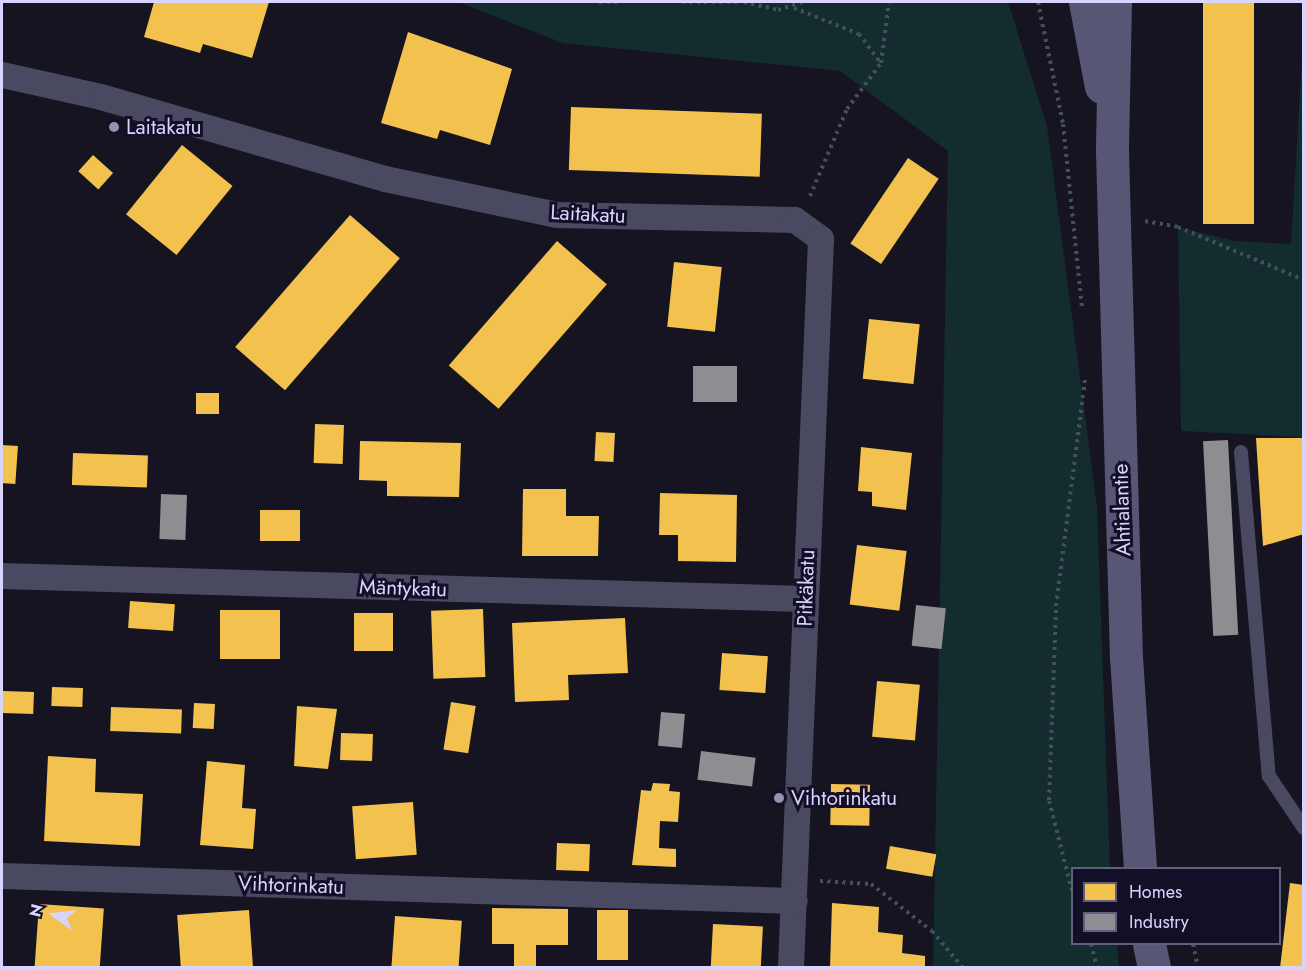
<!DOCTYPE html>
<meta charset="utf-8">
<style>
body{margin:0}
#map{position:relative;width:1305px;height:969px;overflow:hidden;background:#161421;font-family:Jost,sans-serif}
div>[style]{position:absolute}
.green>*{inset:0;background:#132c2d}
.homes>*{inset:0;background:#f2c14e;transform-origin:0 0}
.industry>*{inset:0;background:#8d8d92;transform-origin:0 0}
.path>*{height:4px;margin-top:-2px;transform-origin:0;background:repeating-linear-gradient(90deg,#44505f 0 3px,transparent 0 7.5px)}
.lane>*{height:14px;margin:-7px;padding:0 7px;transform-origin:7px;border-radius:7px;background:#4a4962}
.street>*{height:26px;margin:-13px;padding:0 13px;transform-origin:13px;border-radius:13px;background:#4a4962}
.secondary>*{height:33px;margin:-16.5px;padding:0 16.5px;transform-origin:16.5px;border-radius:16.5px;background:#575674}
.dots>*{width:16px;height:16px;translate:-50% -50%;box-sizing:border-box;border:3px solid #130f26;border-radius:50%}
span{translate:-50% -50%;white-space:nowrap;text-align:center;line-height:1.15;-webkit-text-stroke:6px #130f26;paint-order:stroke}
.poi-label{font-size:21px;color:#d9d4ff}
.left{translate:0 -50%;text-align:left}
.street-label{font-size:21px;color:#d9d4ff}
.frame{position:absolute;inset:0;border:3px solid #d9d4ff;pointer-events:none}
.legend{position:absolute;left:1071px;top:867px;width:210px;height:78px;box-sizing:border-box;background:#130f26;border:2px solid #625e7d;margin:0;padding:8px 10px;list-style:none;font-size:18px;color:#d9d4ff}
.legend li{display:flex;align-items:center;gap:12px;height:30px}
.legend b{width:30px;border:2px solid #625e7d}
.north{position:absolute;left:24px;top:885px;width:60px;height:60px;-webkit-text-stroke:4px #130f26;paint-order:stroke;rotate:284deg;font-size:16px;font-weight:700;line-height:24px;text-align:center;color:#d9d4ff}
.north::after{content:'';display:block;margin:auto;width:21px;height:27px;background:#d9d4ff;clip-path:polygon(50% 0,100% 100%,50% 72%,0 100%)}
</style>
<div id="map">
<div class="green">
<i style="clip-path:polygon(458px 2px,1008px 2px,1047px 126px,1097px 507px,1110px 868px,1072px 868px,1072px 944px,1117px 944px,1119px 967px,933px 967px,948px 151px,840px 71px,563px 43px)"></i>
<i style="clip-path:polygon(1303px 41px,1303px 437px,1181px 431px,1178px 227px,1234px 241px,1291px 244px)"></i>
</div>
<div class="homes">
<i style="clip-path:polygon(154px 2px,269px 2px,252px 58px,203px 44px,200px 53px,144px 37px)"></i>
<i style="left:1203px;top:2px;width:51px;height:222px"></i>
<i style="clip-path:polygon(408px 32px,512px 69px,490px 145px,440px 130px,437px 139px,381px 123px)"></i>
<i style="left:571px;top:107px;width:191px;height:63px;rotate:2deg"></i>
<i style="left:182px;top:145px;width:65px;height:89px;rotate:39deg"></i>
<i style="left:93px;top:155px;width:27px;height:22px;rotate:42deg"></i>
<i style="left:908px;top:158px;width:37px;height:103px;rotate:34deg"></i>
<i style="left:350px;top:215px;width:66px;height:175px;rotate:41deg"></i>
<i style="left:557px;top:241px;width:66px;height:165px;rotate:41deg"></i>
<i style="left:674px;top:262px;width:48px;height:65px;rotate:6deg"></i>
<i style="left:869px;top:319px;width:51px;height:60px;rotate:6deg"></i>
<i style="left:219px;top:393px;width:21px;height:23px;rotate:90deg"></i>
<i style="left:315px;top:424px;width:29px;height:39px;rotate:2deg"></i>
<i style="left:596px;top:432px;width:19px;height:29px;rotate:3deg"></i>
<i style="clip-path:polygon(1256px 438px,1304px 438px,1304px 534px,1263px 546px)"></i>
<i style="clip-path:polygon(360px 441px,461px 443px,459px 497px,387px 496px,387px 481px,359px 480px)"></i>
<i style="left:2px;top:445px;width:16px;height:38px;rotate:4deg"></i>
<i style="clip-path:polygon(861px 447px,912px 453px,906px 510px,872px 506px,872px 492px,858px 491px)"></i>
<i style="left:73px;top:453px;width:75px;height:32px;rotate:2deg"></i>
<i style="clip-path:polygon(523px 489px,566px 489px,566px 516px,599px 516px,598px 556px,522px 556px)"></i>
<i style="clip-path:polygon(660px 493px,737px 495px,736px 562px,678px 561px,678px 535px,659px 535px)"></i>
<i style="left:260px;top:510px;width:40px;height:31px"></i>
<i style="left:857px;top:545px;width:50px;height:60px;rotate:7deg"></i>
<i style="left:130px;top:601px;width:45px;height:27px;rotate:4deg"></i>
<i style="left:483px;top:609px;width:68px;height:52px;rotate:88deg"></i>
<i style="left:220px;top:610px;width:60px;height:49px"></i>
<i style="left:354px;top:613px;width:39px;height:38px"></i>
<i style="clip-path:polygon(625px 618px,628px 673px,568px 675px,569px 700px,515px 702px,512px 623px)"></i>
<i style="left:722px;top:653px;width:46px;height:37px;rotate:4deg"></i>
<i style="left:877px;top:681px;width:43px;height:56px;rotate:5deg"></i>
<i style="left:52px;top:687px;width:31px;height:19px;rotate:2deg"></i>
<i style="left:3px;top:691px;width:31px;height:22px;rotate:2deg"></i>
<i style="left:451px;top:702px;width:25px;height:48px;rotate:9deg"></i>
<i style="left:194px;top:703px;width:21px;height:25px;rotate:3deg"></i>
<i style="clip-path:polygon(297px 706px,337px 709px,328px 769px,294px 766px)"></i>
<i style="left:111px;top:707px;width:71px;height:24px;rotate:2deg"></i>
<i style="left:341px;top:733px;width:32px;height:27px;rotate:2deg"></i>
<i style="clip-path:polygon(48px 756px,96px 759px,95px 792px,143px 794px,140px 846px,44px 841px)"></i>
<i style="clip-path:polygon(207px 761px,245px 765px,242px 808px,256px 809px,253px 849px,200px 845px)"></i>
<i style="clip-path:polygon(653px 783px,670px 784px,669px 791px,680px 792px,678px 822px,660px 821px,659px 848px,676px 849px,676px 867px,632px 865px,641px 790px,651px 791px)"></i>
<i style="left:831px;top:784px;width:39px;height:41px;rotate:1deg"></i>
<i style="left:413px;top:802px;width:53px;height:61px;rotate:86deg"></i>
<i style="left:557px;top:843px;width:33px;height:27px;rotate:2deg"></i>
<i style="left:890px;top:846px;width:47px;height:23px;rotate:10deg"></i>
<i style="clip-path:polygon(1290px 883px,1304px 885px,1304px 968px,1280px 968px)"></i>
<i style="clip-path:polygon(832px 903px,879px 907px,878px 932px,903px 935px,902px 953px,925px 956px,925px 968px,830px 968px)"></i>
<i style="left:39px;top:904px;width:65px;height:64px;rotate:4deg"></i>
<i style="clip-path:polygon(492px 908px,568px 909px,568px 945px,536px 945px,536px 968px,514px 968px,514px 944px,492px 944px)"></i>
<i style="left:249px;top:910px;width:58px;height:72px;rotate:86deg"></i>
<i style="left:597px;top:910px;width:31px;height:50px"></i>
<i style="left:395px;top:916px;width:67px;height:50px;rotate:4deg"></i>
<i style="left:713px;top:924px;width:50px;height:44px;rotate:3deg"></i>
</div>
<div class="industry">
<i style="left:693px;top:366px;width:44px;height:36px"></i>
<i style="left:1228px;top:440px;width:195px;height:25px;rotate:87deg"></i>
<i style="left:161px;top:494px;width:26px;height:45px;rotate:2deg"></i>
<i style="left:916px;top:605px;width:30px;height:41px;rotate:6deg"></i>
<i style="left:661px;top:712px;width:24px;height:34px;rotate:5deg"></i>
<i style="left:701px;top:751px;width:55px;height:29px;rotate:7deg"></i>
</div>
<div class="path">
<i style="left:599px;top:2px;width:18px"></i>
<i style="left:682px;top:2px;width:58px"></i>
<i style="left:744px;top:2px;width:35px;rotate:13deg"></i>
<i style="left:778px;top:10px;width:26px;rotate:-18deg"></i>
<i style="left:1038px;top:2px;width:125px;rotate:78.4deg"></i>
<i style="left:1063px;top:124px;width:186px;rotate:84.1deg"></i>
<i style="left:794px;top:8px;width:70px;rotate:21.8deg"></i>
<i style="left:859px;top:34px;width:36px;rotate:53deg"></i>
<i style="left:810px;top:196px;width:95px;rotate:-67deg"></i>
<i style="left:847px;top:109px;width:57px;rotate:-53.5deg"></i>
<i style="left:881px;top:63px;width:62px;rotate:-82.5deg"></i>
<i style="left:1145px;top:221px;width:34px;rotate:10deg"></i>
<i style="left:1178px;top:227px;width:137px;rotate:22.8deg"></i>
<i style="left:820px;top:881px;width:51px;rotate:3.4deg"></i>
<i style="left:871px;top:884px;width:77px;rotate:37.6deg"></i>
<i style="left:932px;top:931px;width:48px;rotate:50deg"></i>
<i style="left:1072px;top:891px;width:94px;rotate:-104.2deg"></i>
<i style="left:1049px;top:800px;width:194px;rotate:-87.9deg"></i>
<i style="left:1056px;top:606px;width:229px;rotate:-82.7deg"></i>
<i style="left:1091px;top:944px;width:25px;rotate:76deg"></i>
<i style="left:1193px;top:944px;width:25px;rotate:78deg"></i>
</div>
<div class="lane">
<i style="left:1241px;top:452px;width:325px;rotate:85.1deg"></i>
<i style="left:1269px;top:776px;width:63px;rotate:56.1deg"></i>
</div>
<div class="street">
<i style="left:2px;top:75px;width:101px;rotate:12.5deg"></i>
<i style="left:101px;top:97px;width:296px;rotate:16.1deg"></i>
<i style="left:385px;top:179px;width:176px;rotate:11.8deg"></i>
<i style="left:557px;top:215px;width:238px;rotate:1.2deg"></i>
<i style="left:795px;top:220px;width:32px;rotate:36deg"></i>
<i style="left:821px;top:239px;width:730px;rotate:92.36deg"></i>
<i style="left:2px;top:576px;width:803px;rotate:1.64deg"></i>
<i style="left:2px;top:876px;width:793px;rotate:1.81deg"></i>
</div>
<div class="secondary">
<i style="left:1085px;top:2px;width:86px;rotate:79.3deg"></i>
<i style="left:1115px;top:2px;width:149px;rotate:91.2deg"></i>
<i style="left:1112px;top:151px;width:506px;rotate:88.42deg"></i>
<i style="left:1126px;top:657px;width:211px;rotate:86.2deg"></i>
<i style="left:1149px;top:944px;width:25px;rotate:78deg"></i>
</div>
<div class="dots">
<i style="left:114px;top:127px;background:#9591b1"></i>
<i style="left:779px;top:798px;background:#9591b1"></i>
</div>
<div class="poi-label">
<span class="left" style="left:126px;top:127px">Laitakatu</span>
<span class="left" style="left:791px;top:798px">Vihtorinkatu</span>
</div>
<div class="street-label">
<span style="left:588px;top:214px;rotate:3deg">Laitakatu</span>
<span style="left:1122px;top:510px;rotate:-92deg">Ahtialantie</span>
<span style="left:403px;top:588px;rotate:2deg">Mäntykatu</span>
<span style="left:806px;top:588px;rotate:-88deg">Pitkäkatu</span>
<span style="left:291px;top:885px;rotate:2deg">Vihtorinkatu</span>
</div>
<div class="frame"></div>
<ul class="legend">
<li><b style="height:16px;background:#f2c14e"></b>Homes</li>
<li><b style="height:16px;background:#8d8d92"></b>Industry</li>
</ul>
<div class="north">N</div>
</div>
